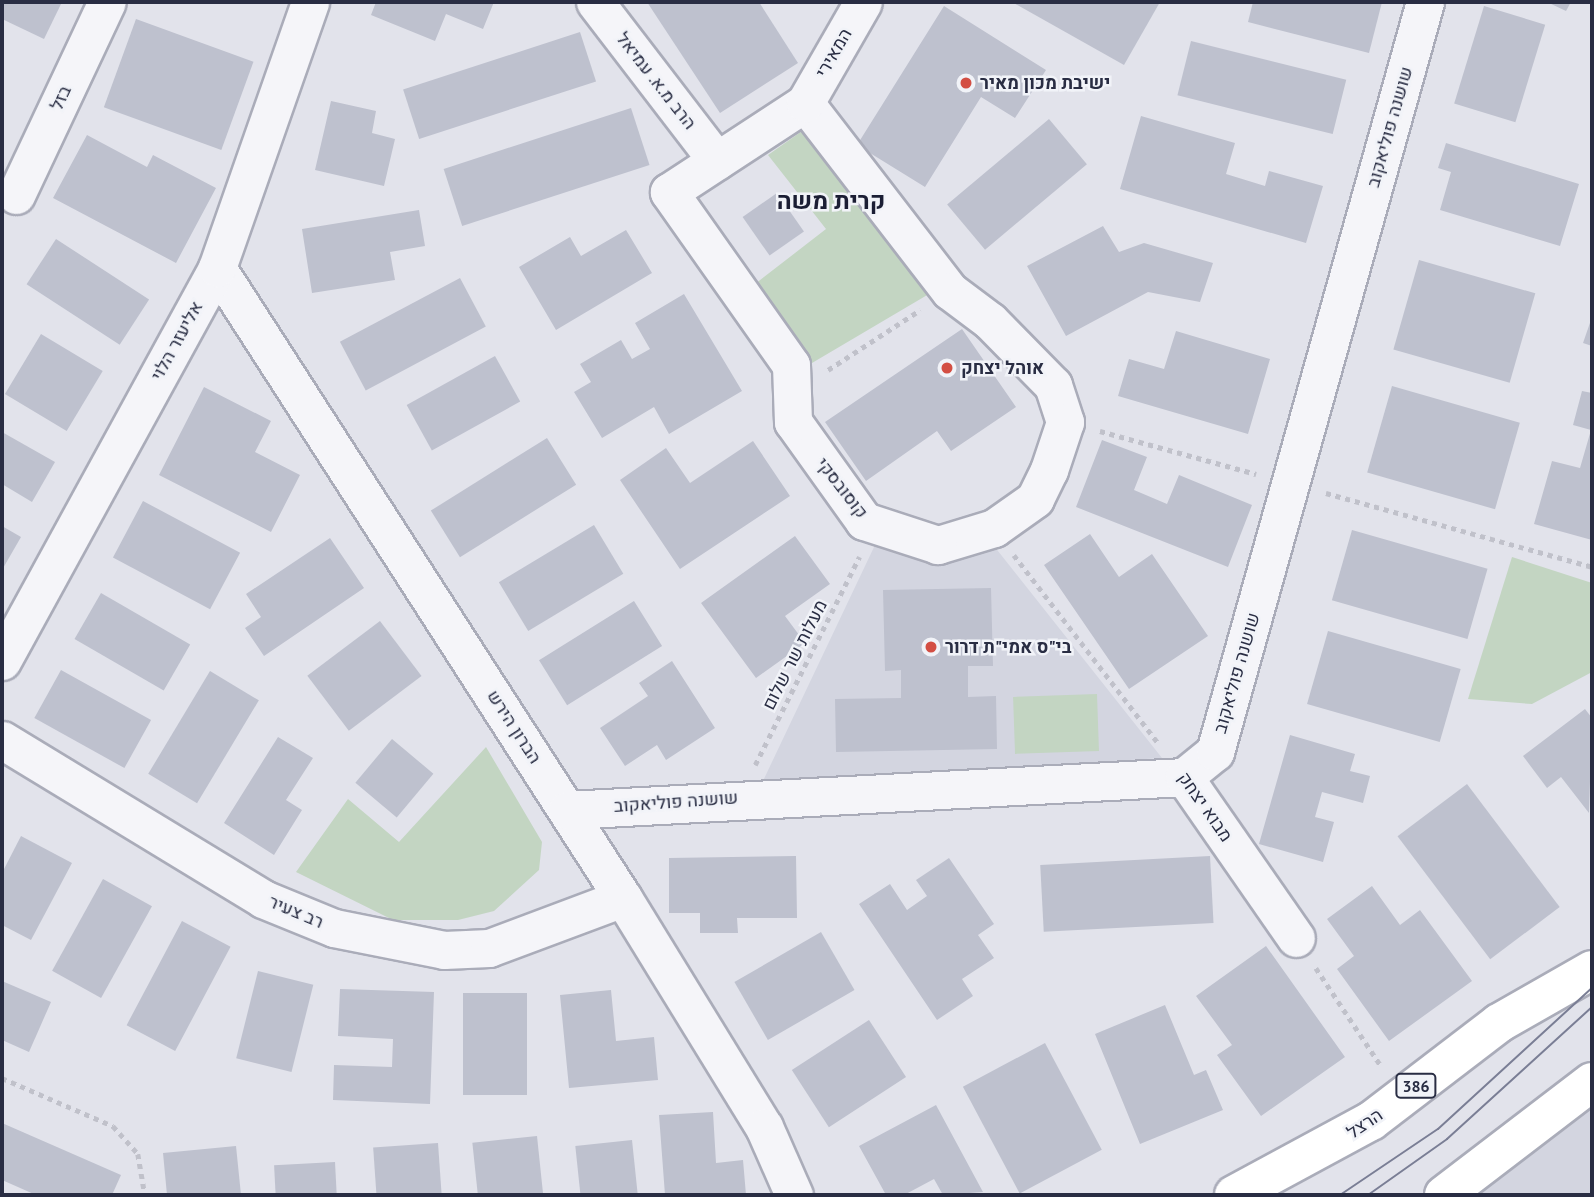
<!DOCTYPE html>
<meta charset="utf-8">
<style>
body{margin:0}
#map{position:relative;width:1594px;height:1197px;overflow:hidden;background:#e2e3eb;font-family:"PT Sans",Heebo,sans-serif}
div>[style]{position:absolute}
.built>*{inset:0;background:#d3d5e0}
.green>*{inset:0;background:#c3d5c2;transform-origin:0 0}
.building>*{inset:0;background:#bec1ce;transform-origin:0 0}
.path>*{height:4.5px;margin-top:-2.25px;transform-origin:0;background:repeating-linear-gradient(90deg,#c0c1ca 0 5px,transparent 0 10px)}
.roads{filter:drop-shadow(2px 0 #aaacb9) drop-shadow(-2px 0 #aaacb9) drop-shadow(0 2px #aaacb9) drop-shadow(0 -2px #aaacb9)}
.minor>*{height:37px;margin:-18.5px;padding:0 18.5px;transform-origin:18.5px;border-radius:18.5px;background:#f5f5f9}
.primary>*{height:38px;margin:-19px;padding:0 19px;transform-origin:19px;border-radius:19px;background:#fff}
.tram>*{height:2px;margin:-1px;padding:0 1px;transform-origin:1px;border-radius:1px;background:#7a7e95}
.dots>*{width:19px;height:19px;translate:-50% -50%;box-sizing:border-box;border:4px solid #f1f3f8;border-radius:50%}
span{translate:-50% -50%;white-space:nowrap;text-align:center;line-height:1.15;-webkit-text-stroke:5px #f1f3f8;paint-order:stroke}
.shield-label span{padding:2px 5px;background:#f1f3f8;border:2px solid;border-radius:5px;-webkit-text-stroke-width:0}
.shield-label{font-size:16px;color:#292d43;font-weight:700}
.street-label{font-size:18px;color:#292d43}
.poi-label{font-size:18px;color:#292d43;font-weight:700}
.left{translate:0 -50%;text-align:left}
.district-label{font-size:24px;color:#1b1e34;font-weight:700}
.frame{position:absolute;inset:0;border:4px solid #292d43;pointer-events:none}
</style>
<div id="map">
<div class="built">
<i style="clip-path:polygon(875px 545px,937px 556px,994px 546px,1162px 758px,762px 783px)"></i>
<i style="clip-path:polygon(1592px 1101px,1592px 1195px,1469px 1195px)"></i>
</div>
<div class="green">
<i style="clip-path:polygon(805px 129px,934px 291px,812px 363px,755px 284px,826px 229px,768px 155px)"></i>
<i style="clip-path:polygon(1512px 557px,1592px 583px,1592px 672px,1532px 704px,1468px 699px)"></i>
<i style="left:1097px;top:694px;width:57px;height:84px;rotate:88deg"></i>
<i style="clip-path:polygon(486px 747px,542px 842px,539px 870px,494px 911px,458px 920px,393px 920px,296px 872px,348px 799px,399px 842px)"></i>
</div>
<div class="building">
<i style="clip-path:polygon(2px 2px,62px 2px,44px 39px,2px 19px)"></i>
<i style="clip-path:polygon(376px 2px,494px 2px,483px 29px,446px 14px,435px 41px,371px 15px)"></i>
<i style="clip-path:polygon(647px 2px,759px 2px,798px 63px,720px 113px)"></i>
<i style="clip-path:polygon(1012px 2px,1160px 2px,1124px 65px)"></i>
<i style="clip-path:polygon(1253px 2px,1382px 2px,1369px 53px,1248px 22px)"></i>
<i style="clip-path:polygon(1547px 2px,1571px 2px,1566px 11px)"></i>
<i style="clip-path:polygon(944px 6px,1046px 70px,1015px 118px,981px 97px,925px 187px,857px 145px)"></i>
<i style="left:1484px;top:6px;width:64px;height:102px;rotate:17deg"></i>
<i style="left:136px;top:19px;width:125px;height:94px;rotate:20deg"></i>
<i style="left:580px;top:32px;width:52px;height:186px;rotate:72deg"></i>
<i style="left:1191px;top:41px;width:160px;height:56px;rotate:14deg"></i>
<i style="clip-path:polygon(331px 101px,376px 111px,372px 133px,395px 139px,384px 186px,315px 170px)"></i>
<i style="left:631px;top:108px;width:60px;height:197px;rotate:72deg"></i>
<i style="clip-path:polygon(1141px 116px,1235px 143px,1226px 174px,1265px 186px,1269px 171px,1323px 186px,1306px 243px,1120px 189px)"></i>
<i style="left:1049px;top:119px;width:59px;height:133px;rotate:50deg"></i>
<i style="clip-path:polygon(87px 135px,147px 167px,153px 155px,216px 188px,176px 263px,53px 198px)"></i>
<i style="clip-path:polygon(1446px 143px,1579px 184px,1560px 246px,1440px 210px,1451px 172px,1438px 168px)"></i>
<i style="left:777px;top:193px;width:47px;height:42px;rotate:55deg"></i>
<i style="clip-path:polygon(419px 210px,425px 246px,390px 252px,395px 280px,312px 293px,302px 229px)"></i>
<i style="clip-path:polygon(1103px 226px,1119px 252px,1144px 243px,1213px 263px,1200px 302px,1148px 292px,1066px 336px,1027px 266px)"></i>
<i style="clip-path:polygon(626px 230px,652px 273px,556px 330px,519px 267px,570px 237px,581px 256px)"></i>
<i style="left:56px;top:239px;width:111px;height:54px;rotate:33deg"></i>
<i style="left:1419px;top:260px;width:121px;height:93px;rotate:16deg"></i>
<i style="left:460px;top:278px;width:55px;height:136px;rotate:62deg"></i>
<i style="clip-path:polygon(684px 294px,742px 391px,669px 434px,654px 407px,602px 438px,574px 392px,591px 382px,580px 364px,621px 340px,632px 359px,650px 349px,635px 323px)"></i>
<i style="clip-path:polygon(1592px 317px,1592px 346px,1583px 343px)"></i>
<i style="clip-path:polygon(962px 329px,1016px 407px,951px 451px,937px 431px,866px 481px,825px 422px)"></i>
<i style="clip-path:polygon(1176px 331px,1270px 359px,1248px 434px,1118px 396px,1129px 359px,1164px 369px)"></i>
<i style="left:41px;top:334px;width:72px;height:70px;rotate:31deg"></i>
<i style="left:495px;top:356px;width:52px;height:101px;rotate:61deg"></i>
<i style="left:1392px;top:386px;width:133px;height:90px;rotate:16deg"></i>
<i style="clip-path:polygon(204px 387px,271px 421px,255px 452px,300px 475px,271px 532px,159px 475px)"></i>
<i style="clip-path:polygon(1582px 391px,1592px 393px,1592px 540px,1534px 524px,1552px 461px,1580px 468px,1591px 430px,1573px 425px)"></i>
<i style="clip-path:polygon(2px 432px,55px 462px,32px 502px,2px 484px)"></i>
<i style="left:547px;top:438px;width:55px;height:137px;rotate:58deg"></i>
<i style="clip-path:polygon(1102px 440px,1147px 457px,1134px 490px,1167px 504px,1179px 475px,1252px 505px,1228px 567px,1076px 507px)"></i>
<i style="clip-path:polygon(753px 441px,790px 496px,680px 569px,620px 480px,666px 448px,690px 483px)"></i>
<i style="left:143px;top:501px;width:110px;height:64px;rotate:28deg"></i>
<i style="left:594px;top:525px;width:57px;height:111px;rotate:59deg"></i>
<i style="clip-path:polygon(2px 526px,21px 537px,2px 570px)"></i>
<i style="left:1352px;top:530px;width:141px;height:73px;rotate:16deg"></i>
<i style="clip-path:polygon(1090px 534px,1119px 577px,1152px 554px,1208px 636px,1129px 689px,1044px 565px)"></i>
<i style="clip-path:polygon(795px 536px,830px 584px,785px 616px,805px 643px,756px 678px,701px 603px)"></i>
<i style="clip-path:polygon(330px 538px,364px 588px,264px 656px,245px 628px,261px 617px,246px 594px)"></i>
<i style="clip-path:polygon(991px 588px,993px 666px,968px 666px,968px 697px,996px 696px,997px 749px,836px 752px,835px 699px,901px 698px,901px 670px,885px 671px,883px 590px)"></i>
<i style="left:101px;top:593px;width:103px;height:53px;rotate:30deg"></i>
<i style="left:634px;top:601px;width:53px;height:112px;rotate:58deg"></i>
<i style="left:380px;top:621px;width:69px;height:91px;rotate:53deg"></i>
<i style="left:1328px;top:631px;width:138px;height:76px;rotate:16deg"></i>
<i style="clip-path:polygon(672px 661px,715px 728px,666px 760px,657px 745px,625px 766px,600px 728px,648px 696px,639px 683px)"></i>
<i style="left:61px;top:670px;width:103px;height:55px;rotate:29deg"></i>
<i style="left:210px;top:671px;width:57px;height:120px;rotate:31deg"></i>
<i style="clip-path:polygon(1585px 709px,1592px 718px,1589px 813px,1561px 777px,1547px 788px,1523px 756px)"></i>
<i style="clip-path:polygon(1290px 735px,1355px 754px,1350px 771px,1370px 776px,1363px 803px,1322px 792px,1315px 817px,1334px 822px,1323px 862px,1259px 844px)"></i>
<i style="clip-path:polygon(278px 737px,313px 758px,286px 800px,302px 810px,274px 855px,224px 823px)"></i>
<i style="left:392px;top:739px;width:54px;height:57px;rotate:40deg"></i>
<i style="left:1467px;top:784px;width:154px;height:87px;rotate:53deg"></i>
<i style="clip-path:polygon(21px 836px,72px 863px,31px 940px,2px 925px,2px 873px)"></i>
<i style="clip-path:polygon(796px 856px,797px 918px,737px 918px,738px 933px,700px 933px,700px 913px,669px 913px,669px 858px)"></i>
<i style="left:1210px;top:856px;width:67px;height:170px;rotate:87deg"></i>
<i style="clip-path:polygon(949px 858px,994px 924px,978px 935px,994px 958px,962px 979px,973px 996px,937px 1020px,859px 904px,890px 884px,907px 910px,927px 896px,916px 880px)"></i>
<i style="left:103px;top:879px;width:56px;height:105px;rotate:29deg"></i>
<i style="clip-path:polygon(1372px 886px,1400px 925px,1420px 910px,1472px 981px,1389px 1041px,1337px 969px,1354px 956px,1327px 919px)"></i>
<i style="left:182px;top:921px;width:55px;height:118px;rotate:28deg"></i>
<i style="left:821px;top:932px;width:67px;height:100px;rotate:60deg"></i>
<i style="clip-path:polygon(1266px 946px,1345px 1057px,1261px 1116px,1217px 1055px,1232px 1045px,1196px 996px)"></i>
<i style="left:258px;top:971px;width:57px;height:90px;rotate:14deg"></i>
<i style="clip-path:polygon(2px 981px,51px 1002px,29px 1052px,2px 1040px)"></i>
<i style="clip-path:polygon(340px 989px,434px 992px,430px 1104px,333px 1100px,334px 1065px,392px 1067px,393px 1039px,338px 1036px)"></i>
<i style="clip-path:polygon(611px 990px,616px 1041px,654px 1037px,658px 1080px,569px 1088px,560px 995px)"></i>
<i style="left:463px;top:993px;width:64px;height:102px"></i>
<i style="clip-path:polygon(1165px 1005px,1194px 1075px,1206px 1070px,1223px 1110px,1140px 1144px,1095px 1034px)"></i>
<i style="left:869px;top:1020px;width:68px;height:92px;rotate:57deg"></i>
<i style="left:1045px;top:1043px;width:121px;height:93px;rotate:62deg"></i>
<i style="clip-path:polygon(936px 1105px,983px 1192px,943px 1195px,934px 1179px,904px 1195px,886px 1195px,859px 1146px)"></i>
<i style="clip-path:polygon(713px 1112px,716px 1163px,743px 1160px,746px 1195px,665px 1195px,659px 1115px)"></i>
<i style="clip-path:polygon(2px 1123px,121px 1175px,112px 1195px,36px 1195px,2px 1180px)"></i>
<i style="left:537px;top:1136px;width:59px;height:65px;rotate:84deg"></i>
<i style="left:632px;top:1140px;width:55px;height:57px;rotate:84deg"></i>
<i style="left:438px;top:1143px;width:52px;height:65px;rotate:86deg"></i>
<i style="clip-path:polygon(236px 1146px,241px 1195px,167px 1195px,163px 1153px)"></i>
<i style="left:335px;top:1162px;width:33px;height:61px;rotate:87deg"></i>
</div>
<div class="path">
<i style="left:828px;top:370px;width:110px;rotate:-33.1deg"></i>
<i style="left:1100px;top:431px;width:162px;rotate:15.4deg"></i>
<i style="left:1326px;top:493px;width:276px;rotate:15.5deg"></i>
<i style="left:1014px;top:555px;width:237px;rotate:52.5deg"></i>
<i style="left:755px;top:765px;width:233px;rotate:-63.4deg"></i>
<i style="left:1316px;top:968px;width:118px;rotate:56.4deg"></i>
<i style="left:2px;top:1078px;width:121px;rotate:23.4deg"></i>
<i style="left:113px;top:1126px;width:38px;rotate:48deg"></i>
<i style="left:138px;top:1154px;width:42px;rotate:80.3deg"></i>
</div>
<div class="roads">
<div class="minor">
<i style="left:595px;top:2px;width:200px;rotate:52.5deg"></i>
<i style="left:805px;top:103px;width:237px;rotate:52.4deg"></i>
<i style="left:950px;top:291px;width:50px;rotate:36.9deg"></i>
<i style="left:990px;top:321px;width:90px;rotate:45.5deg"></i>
<i style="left:1053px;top:385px;width:39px;rotate:72deg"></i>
<i style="left:1065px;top:422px;width:51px;rotate:108.4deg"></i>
<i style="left:1049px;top:470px;width:32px;rotate:116deg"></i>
<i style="left:1035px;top:499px;width:50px;rotate:144.7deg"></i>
<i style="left:994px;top:528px;width:59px;rotate:163.1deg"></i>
<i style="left:938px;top:545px;width:78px;rotate:-162deg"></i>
<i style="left:864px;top:521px;width:122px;rotate:-125.6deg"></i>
<i style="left:793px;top:422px;width:57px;rotate:-92deg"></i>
<i style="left:791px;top:365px;width:212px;rotate:-125.2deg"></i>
<i style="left:669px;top:192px;width:163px;rotate:-33.2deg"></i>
<i style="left:805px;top:103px;width:116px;rotate:-60.1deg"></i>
<i style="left:16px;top:195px;width:213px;rotate:-64.8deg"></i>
<i style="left:217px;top:268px;width:749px;rotate:57.2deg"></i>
<i style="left:623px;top:898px;width:269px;rotate:58.4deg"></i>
<i style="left:764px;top:1127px;width:74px;rotate:66.2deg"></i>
<i style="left:2px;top:661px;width:448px;rotate:-61.3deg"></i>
<i style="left:217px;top:268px;width:282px;rotate:-70.7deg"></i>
<i style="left:2px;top:740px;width:306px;rotate:31.3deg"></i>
<i style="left:263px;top:899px;width:77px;rotate:22.2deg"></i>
<i style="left:334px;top:928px;width:112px;rotate:11.3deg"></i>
<i style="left:444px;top:950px;width:45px;rotate:-2.5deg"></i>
<i style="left:489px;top:948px;width:143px;rotate:-20.5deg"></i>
<i style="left:1184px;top:777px;width:196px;rotate:55.2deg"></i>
<i style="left:567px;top:810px;width:618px;rotate:-3.06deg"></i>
<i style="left:1184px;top:777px;width:40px;rotate:-39deg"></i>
<i style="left:1215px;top:752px;width:779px;rotate:-74.36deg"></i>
</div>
<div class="primary">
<i style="left:1234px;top:1195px;width:156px;rotate:-28.4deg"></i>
<i style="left:1371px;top:1121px;width:161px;rotate:-37.4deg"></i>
<i style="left:1499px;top:1023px;width:107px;rotate:-29.7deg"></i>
<i style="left:1444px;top:1195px;width:186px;rotate:-37.4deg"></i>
</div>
</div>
<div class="tram">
<i style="left:1340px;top:1195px;width:118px;rotate:-34deg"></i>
<i style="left:1438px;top:1129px;width:209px;rotate:-42.5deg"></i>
<i style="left:1368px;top:1195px;width:97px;rotate:-35.3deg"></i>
<i style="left:1447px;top:1139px;width:196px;rotate:-42.3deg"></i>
</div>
<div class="dots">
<i style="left:966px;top:83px;background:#d34e43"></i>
<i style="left:947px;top:368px;background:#d34e43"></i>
<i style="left:931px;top:647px;background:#d34e43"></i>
</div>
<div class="shield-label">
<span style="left:1416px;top:1086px">386</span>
</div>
<div class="street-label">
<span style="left:834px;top:53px;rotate:-60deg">המאירי</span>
<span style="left:656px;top:81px;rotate:52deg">הרב מ.א. עמיאל</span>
<span style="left:61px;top:98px;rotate:-65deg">בזל</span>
<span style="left:1390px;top:127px;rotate:-74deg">שושנה פוליאקוב</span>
<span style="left:177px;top:341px;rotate:-61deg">אליעזר הלוי</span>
<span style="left:842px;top:488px;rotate:52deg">קוסובסקי</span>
<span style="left:795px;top:655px;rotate:-63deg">מעלות שר שלום</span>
<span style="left:1237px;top:673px;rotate:-74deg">שושנה פוליאקוב</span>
<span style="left:514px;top:727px;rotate:57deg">הברון הירש</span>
<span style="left:676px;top:802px;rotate:-4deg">שושנה פוליאקוב</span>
<span style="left:1205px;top:807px;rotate:55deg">מבוא יצחק</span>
<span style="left:296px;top:912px;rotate:23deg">רב צעיר</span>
<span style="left:1365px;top:1124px;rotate:-34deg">הרצל</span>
</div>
<div class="poi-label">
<span class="left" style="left:980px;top:83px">ישיבת מכון מאיר</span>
<span class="left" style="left:961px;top:368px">אוהל יצחק</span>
<span class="left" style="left:945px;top:647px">בי"ס אמי"ת דרור</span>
</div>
<div class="district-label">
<span style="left:831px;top:201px">קרית משה</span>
</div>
<div class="frame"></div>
</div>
